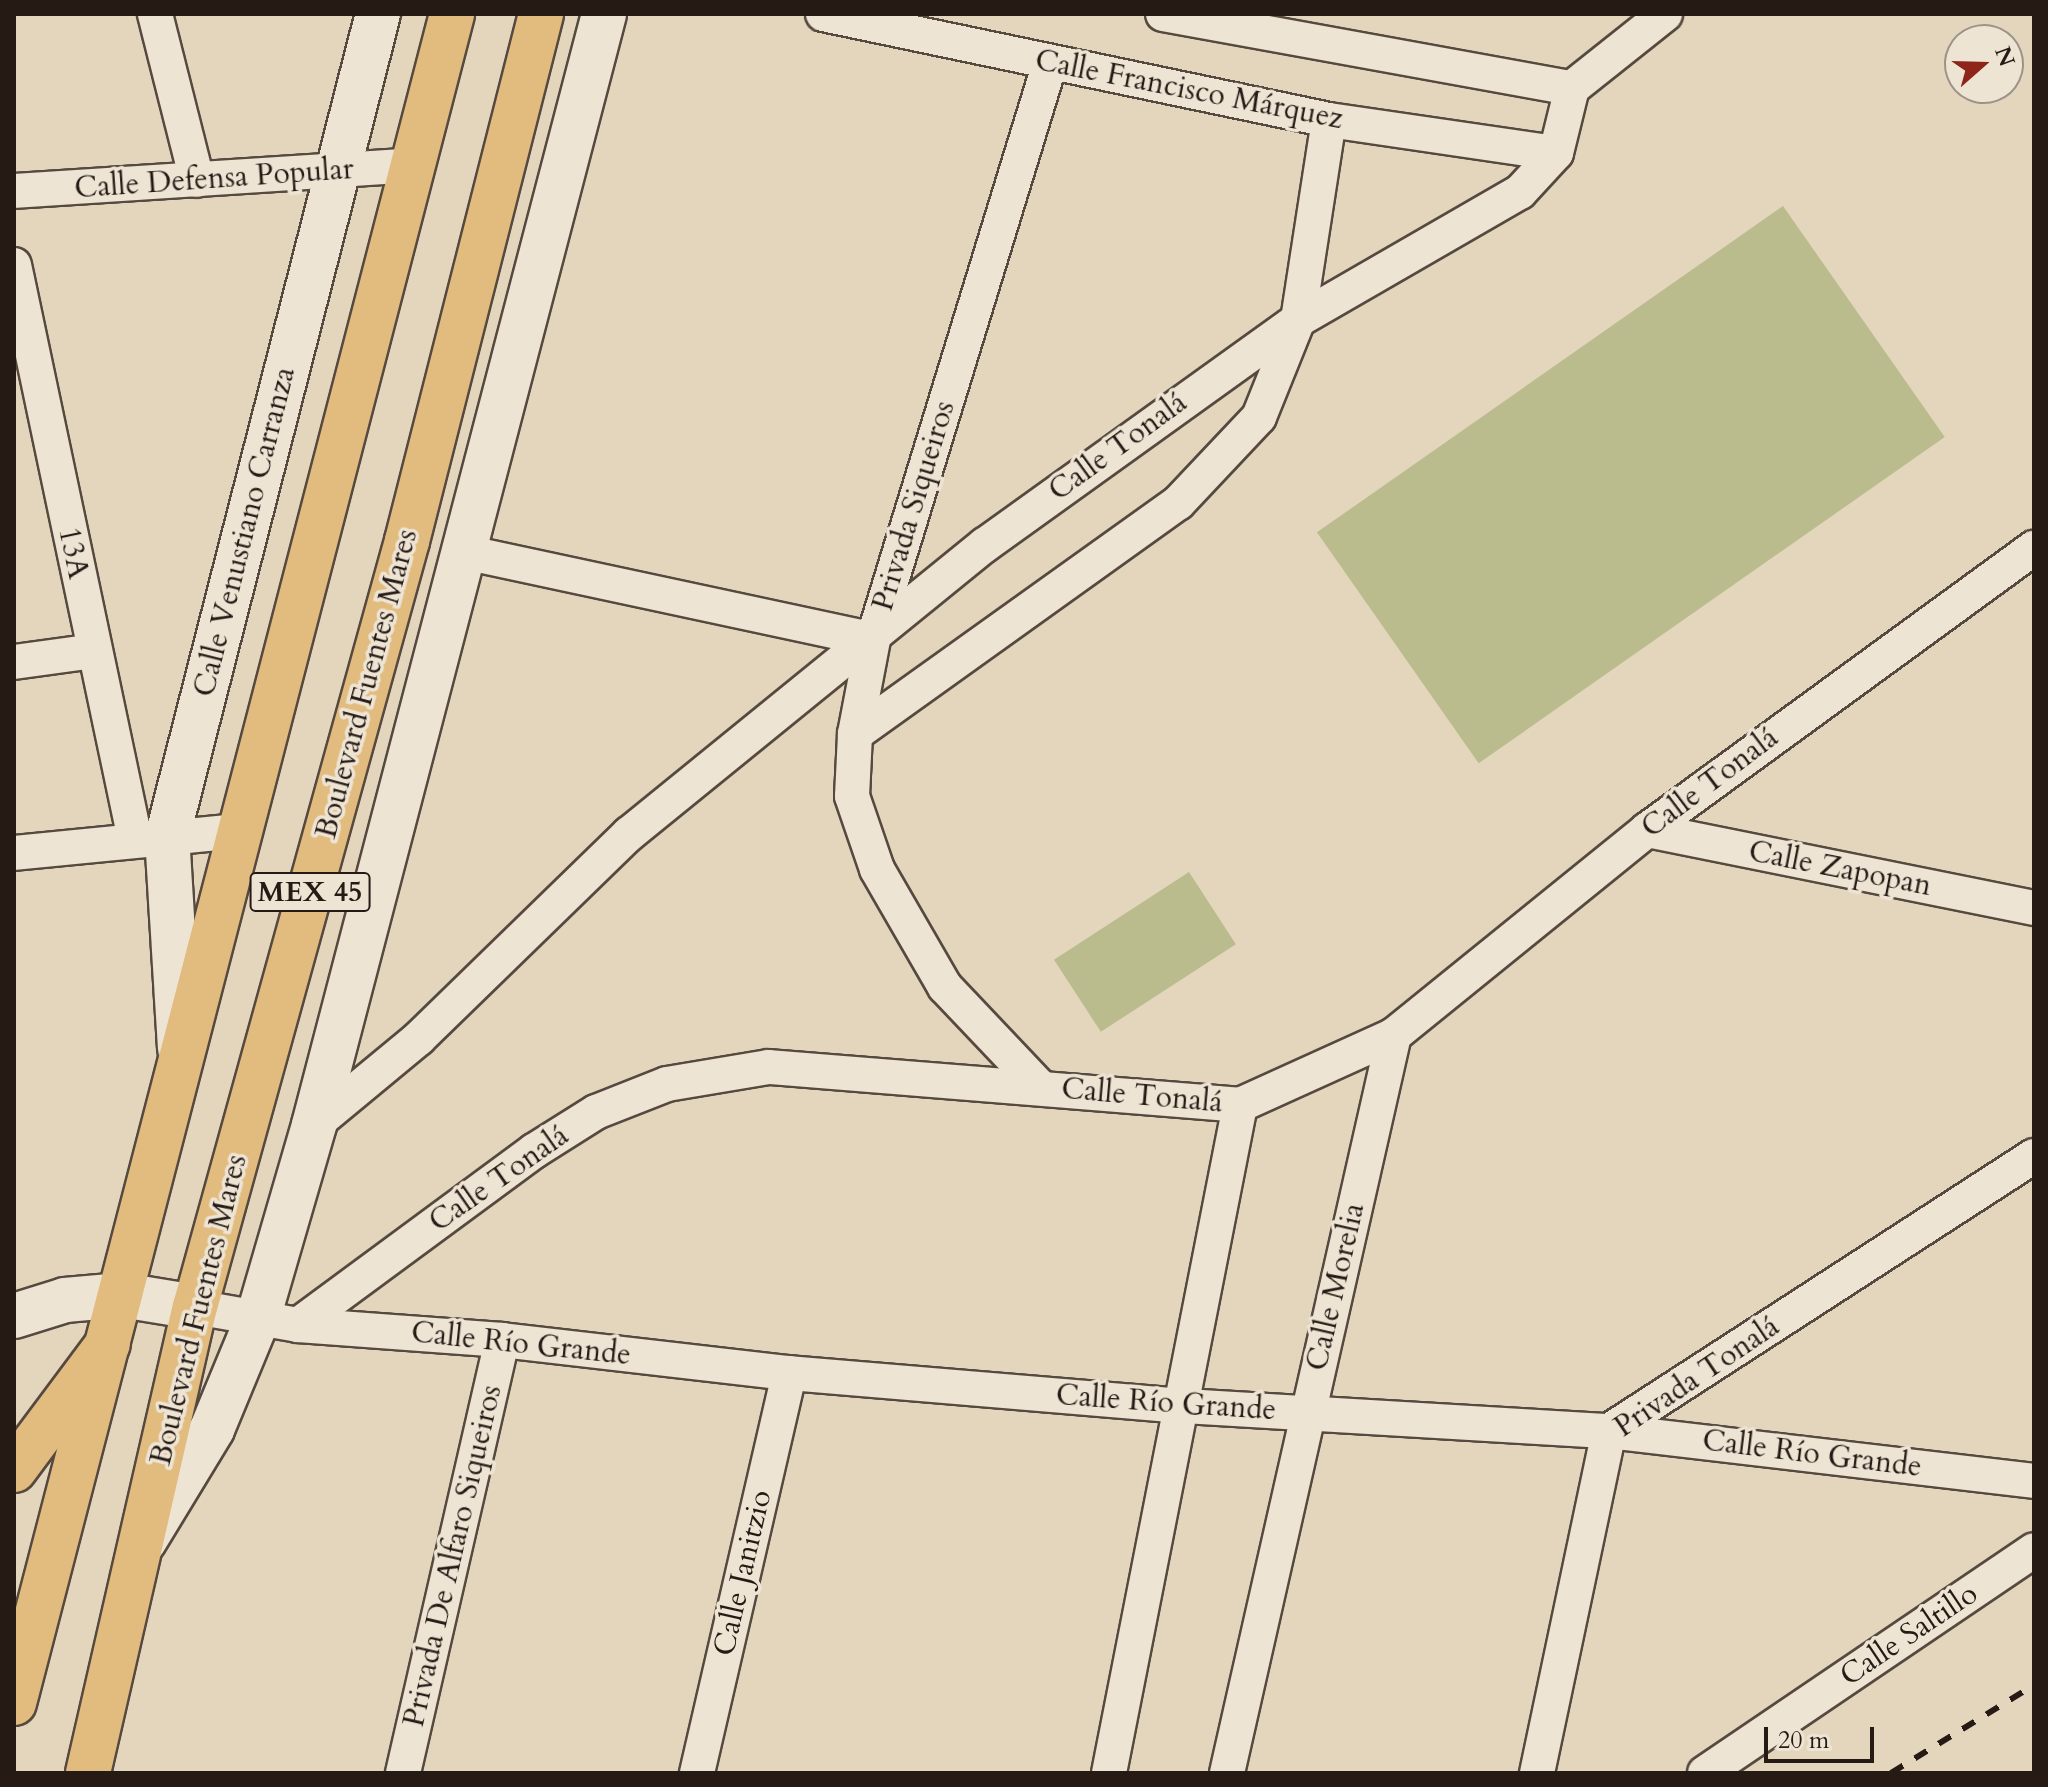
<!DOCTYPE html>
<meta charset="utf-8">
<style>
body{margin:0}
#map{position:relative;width:2048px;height:1787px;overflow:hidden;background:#e4d6bd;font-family:Cardo,serif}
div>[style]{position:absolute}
.green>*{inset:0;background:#bbbc8d;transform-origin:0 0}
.roads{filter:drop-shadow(2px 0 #56493f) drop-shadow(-2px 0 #56493f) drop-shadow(0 2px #56493f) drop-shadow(0 -2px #56493f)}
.street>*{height:34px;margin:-17px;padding:0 17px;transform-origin:17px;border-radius:17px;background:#ede4d4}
.secondary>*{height:44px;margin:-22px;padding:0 22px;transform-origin:22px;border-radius:22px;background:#ede4d4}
.primary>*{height:44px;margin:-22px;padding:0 22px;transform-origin:22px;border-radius:22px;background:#e2bb7e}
.highway>*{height:44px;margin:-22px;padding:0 22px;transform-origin:22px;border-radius:22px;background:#e2bb7e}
.rail>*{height:6px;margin-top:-3px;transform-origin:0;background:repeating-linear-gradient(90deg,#261a15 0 14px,transparent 0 28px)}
span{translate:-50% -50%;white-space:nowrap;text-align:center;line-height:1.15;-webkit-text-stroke:7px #ede4d4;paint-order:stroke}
.shield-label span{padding:2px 6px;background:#ede4d4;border:2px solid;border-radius:6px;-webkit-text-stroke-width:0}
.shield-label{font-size:28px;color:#261a15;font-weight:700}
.street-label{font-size:30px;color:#261a15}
.frame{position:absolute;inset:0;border:16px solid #261a15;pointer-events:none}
.north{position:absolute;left:1944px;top:24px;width:80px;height:80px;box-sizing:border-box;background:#ede4d4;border:2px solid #9d9388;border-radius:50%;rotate:70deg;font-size:22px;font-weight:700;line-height:32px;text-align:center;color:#261a15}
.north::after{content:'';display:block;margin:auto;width:28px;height:36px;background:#8f2418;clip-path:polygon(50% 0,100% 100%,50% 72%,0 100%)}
.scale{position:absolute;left:1764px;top:1727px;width:110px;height:36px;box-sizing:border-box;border:4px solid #261a15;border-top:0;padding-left:10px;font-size:24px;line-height:28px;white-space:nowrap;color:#261a15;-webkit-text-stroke:6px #ede4d4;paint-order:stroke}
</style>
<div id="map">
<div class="green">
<i style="left:1783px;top:206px;width:282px;height:569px;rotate:55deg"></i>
<i style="left:1189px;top:872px;width:86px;height:161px;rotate:57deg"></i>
</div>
<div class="roads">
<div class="street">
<i style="left:155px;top:14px;width:171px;rotate:75.8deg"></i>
<i style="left:823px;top:14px;width:517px;rotate:11.83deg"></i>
<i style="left:1329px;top:120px;width:229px;rotate:8.3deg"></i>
<i style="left:1163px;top:14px;width:416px;rotate:10.3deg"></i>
<i style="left:14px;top:191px;width:400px;rotate:-3.7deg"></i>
<i style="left:14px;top:265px;width:587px;rotate:78.1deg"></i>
<i style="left:464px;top:552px;width:418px;rotate:12.1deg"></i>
<i style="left:14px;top:662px;width:81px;rotate:-7.8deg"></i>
<i style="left:855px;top:734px;width:397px;rotate:-35.6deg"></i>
<i style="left:1178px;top:503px;width:118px;rotate:-46.7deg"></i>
<i style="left:1259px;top:417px;width:105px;rotate:-68.1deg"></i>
<i style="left:1298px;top:320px;width:202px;rotate:-81.2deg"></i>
<i style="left:1647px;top:830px;width:395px;rotate:11.4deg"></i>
<i style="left:14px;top:853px;width:226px;rotate:-5.6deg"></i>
<i style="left:1040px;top:1087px;width:138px;rotate:-133.5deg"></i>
<i style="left:945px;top:987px;width:136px;rotate:-120deg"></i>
<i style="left:877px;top:869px;width:77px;rotate:-108.9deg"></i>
<i style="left:852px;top:796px;width:62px;rotate:-87.2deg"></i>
<i style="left:855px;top:734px;width:96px;rotate:-79.2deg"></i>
<i style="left:873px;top:640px;width:604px;rotate:-72.95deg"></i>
<i style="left:314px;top:1125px;width:136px;rotate:-39.6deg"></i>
<i style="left:419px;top:1038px;width:293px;rotate:-44.2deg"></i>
<i style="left:629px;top:834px;width:459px;rotate:-39.1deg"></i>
<i style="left:985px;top:545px;width:385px;rotate:-35.7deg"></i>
<i style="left:1298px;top:320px;width:256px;rotate:-30deg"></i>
<i style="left:1520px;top:192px;width:53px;rotate:-47.3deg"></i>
<i style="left:1556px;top:153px;width:67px;rotate:-76.2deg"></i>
<i style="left:1572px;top:88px;width:119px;rotate:-38.5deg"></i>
<i style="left:195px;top:1307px;width:105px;rotate:9.9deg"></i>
<i style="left:298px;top:1325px;width:205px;rotate:4.2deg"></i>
<i style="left:502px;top:1340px;width:289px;rotate:6.6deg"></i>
<i style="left:789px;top:1373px;width:396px;rotate:4.8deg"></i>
<i style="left:1184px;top:1406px;width:426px;rotate:3.4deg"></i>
<i style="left:1609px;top:1431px;width:428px;rotate:6.7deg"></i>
<i style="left:298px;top:1325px;width:293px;rotate:-36.4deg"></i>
<i style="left:534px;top:1151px;width:73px;rotate:-32.2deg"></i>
<i style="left:596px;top:1112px;width:76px;rotate:-21.5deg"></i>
<i style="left:667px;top:1084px;width:103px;rotate:-9.5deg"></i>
<i style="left:769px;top:1067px;width:473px;rotate:4.6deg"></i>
<i style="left:1240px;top:1105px;width:169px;rotate:-24.4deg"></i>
<i style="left:1394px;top:1035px;width:326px;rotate:-39deg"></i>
<i style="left:1647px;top:830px;width:479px;rotate:-36.1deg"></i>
<i style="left:403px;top:1773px;width:444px;rotate:-77.1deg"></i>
<i style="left:697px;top:1773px;width:410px;rotate:-77deg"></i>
<i style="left:1109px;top:1773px;width:681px;rotate:-78.9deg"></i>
<i style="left:1227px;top:1773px;width:757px;rotate:-77.25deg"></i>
<i style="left:1537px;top:1773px;width:349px;rotate:-78.1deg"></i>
<i style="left:1609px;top:1431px;width:506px;rotate:-32.91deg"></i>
<i style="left:1705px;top:1773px;width:397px;rotate:-34.1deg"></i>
</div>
<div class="secondary">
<i style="left:180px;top:1048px;width:210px;rotate:-93.5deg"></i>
<i style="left:167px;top:838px;width:851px;rotate:-75.64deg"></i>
<i style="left:14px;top:1316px;width:53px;rotate:-17.4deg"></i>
<i style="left:65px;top:1300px;width:57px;rotate:-5deg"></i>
<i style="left:122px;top:1295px;width:74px;rotate:9.3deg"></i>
<i style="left:144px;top:1541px;width:131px;rotate:-58.7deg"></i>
<i style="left:212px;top:1429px;width:120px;rotate:-67.5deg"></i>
<i style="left:258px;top:1318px;width:201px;rotate:-73.8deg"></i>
<i style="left:314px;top:1125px;width:1148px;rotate:-75.37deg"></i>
</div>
<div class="primary">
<i style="left:14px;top:1703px;width:1745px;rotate:-75.46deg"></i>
<i style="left:88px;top:1773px;width:478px;rotate:-77.1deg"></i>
<i style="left:195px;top:1307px;width:795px;rotate:-74.53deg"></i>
<i style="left:407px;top:541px;width:544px;rotate:-75.73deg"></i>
</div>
<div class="highway">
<i style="left:14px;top:1470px;width:157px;rotate:-53.3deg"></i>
</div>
</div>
<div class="rail">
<i style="left:1891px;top:1773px;width:168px;rotate:-31.6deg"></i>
</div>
<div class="shield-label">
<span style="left:310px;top:892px">MEX 45</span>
</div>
<div class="street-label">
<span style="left:1189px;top:90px;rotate:11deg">Calle Francisco Márquez</span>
<span style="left:214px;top:179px;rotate:-4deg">Calle Defensa Popular</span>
<span style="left:1118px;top:447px;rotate:-36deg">Calle Tonalá</span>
<span style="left:914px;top:506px;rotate:-73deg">Privada Siqueiros</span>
<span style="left:245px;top:532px;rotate:-76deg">Calle Venustiano Carranza</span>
<span style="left:73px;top:553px;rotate:78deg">13A</span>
<span style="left:367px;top:684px;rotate:-75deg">Boulevard Fuentes Mares</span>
<span style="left:1710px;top:783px;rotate:-37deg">Calle Tonalá</span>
<span style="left:1840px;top:869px;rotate:11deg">Calle Zapopan</span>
<span style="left:1142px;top:1096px;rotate:5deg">Calle Tonalá</span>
<span style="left:499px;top:1179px;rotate:-35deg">Calle Tonalá</span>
<span style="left:1336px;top:1287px;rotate:-77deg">Calle Morelia</span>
<span style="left:199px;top:1310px;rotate:-76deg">Boulevard Fuentes Mares</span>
<span style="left:521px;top:1344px;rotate:6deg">Calle Río Grande</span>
<span style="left:1697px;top:1377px;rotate:-34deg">Privada Tonalá</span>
<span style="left:1166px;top:1403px;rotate:4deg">Calle Río Grande</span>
<span style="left:1812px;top:1454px;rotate:7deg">Calle Río Grande</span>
<span style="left:453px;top:1556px;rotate:-77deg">Privada De Alfaro Siqueiros</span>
<span style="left:743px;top:1573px;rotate:-77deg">Calle Janitzio</span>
<span style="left:1909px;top:1635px;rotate:-34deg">Calle Saltillo</span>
</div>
<div class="frame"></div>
<div class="north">N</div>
<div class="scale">20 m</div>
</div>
